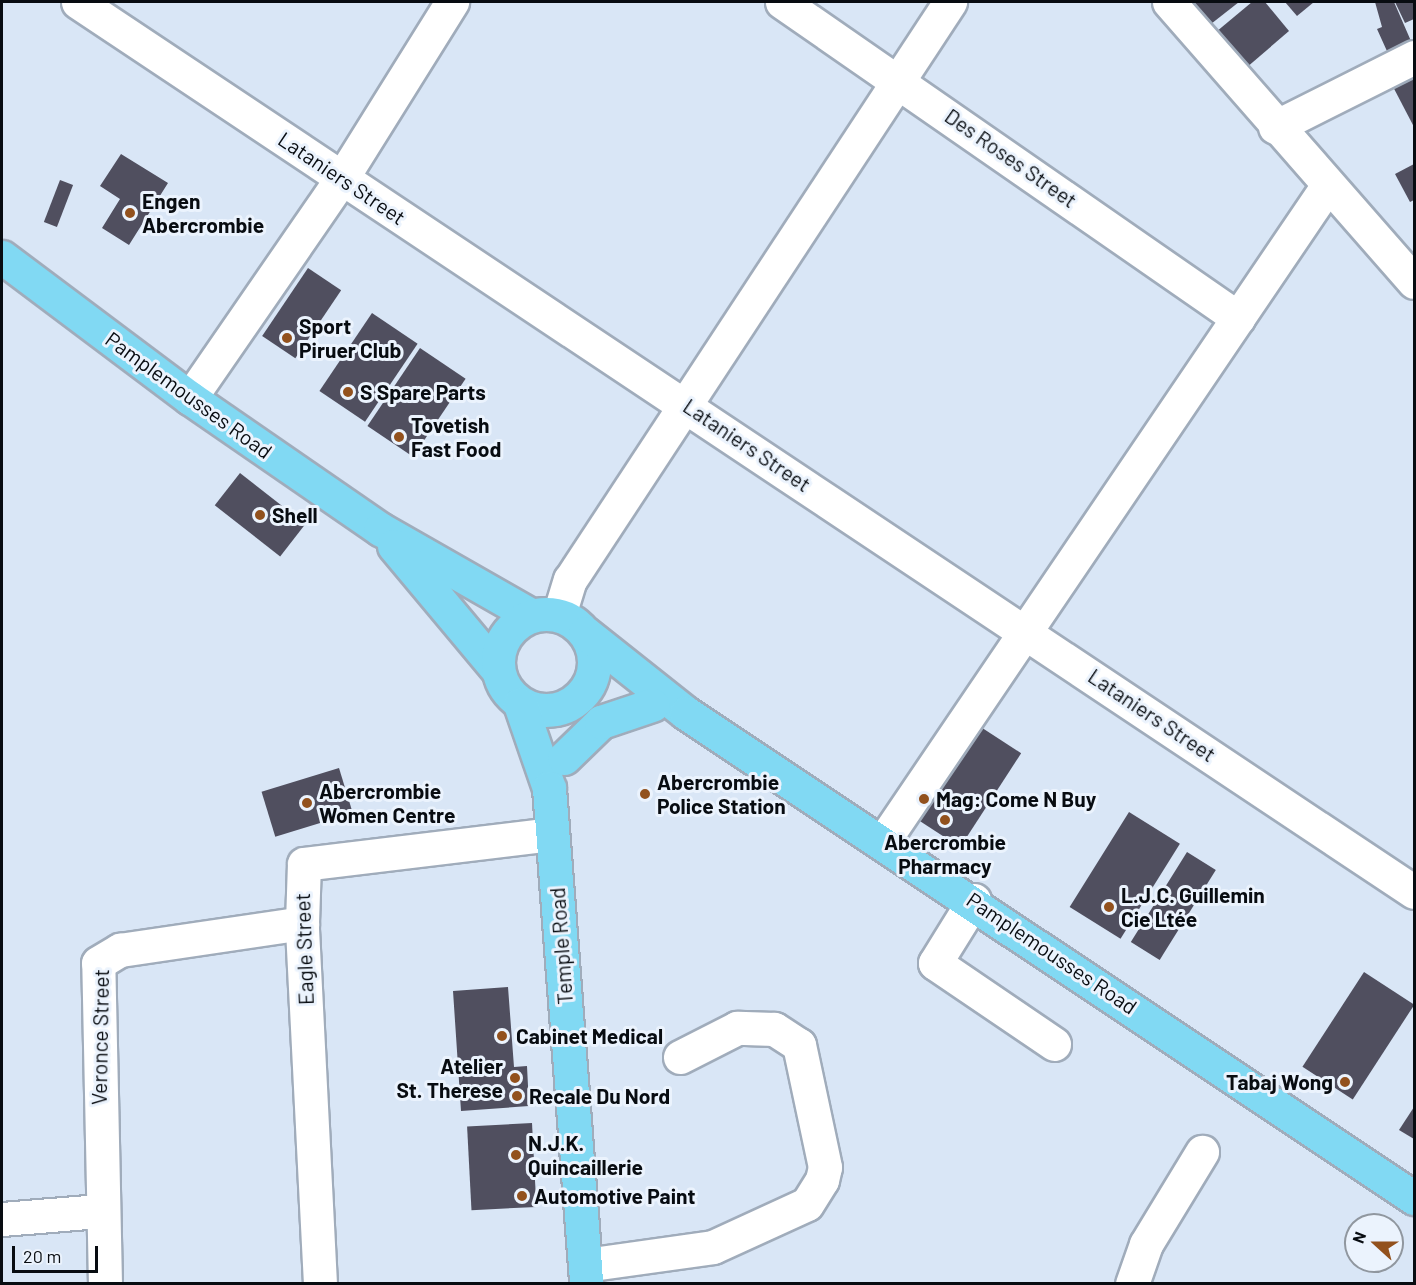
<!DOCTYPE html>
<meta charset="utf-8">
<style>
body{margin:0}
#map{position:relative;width:1416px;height:1285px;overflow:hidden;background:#d9e6f6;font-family:Barlow,sans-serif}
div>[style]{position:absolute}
.building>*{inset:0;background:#504f5f;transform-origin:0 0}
.roads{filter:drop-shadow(2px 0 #a0acbb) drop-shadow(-2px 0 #a0acbb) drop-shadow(0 2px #a0acbb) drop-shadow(0 -2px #a0acbb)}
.minor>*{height:33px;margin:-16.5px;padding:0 16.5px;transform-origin:16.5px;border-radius:16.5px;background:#fff}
.major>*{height:33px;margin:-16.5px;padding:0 16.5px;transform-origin:16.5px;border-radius:16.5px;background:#81d9f3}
.major>.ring{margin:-16.5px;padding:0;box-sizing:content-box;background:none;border:33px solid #81d9f3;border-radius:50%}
.dots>*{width:16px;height:16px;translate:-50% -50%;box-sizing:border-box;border:3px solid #ebf3fd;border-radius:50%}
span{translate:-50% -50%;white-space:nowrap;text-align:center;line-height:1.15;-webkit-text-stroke:6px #ebf3fd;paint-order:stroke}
.street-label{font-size:21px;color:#080c11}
.poi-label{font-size:21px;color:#080c11;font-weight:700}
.left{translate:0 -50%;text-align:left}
.right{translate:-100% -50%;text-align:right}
.frame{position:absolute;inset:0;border:3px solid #080c11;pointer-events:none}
.north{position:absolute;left:1344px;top:1213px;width:60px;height:60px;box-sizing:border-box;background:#ebf3fd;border:2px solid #90979f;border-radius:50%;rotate:291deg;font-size:16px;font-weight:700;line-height:24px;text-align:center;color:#080c11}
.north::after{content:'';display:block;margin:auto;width:21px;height:27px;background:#92511d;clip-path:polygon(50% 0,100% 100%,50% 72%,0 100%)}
.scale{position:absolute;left:12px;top:1246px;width:86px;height:27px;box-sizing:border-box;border:3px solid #080c11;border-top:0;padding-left:8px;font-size:18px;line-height:21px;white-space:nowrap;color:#080c11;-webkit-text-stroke:4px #ebf3fd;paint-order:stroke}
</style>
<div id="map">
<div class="building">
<i style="clip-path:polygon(1180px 2px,1239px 2px,1202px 31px)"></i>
<i style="clip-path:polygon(1252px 2px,1265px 2px,1289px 31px,1246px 68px,1216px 32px)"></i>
<i style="clip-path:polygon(1285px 2px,1314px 2px,1297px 16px)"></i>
<i style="clip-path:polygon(1375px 2px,1394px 2px,1414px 48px,1391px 60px,1377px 29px,1382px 27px)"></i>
<i style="clip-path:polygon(1395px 2px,1414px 2px,1414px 19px,1405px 23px)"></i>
<i style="clip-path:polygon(1414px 67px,1414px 127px,1390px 81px)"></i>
<i style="clip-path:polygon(121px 154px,168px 183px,129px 245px,102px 228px,120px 199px,100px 186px)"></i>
<i style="clip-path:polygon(1414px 164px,1414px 200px,1410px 202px,1395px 174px)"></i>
<i style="left:60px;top:180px;width:14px;height:45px;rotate:21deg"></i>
<i style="left:308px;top:268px;width:40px;height:82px;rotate:34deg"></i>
<i style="left:372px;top:313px;width:55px;height:94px;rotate:34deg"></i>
<i style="left:420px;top:348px;width:55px;height:94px;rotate:34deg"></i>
<i style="left:240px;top:473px;width:83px;height:41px;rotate:38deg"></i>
<i style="left:970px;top:720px;width:61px;height:112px;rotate:33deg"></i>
<i style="left:339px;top:768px;width:47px;height:81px;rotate:73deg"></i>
<i style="left:1129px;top:812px;width:60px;height:112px;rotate:32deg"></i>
<i style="left:1187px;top:852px;width:34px;height:106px;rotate:32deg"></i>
<i style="left:1364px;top:972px;width:60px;height:113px;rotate:33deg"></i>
<i style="clip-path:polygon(508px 987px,514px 1067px,527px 1066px,529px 1106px,461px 1111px,453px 991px)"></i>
<i style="clip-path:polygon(1414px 1107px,1414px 1139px,1399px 1130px)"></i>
<i style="left:532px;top:1123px;width:84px;height:65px;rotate:87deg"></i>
</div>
<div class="roads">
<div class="minor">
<i style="left:78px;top:2px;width:1605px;rotate:33.67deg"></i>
<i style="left:782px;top:2px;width:555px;rotate:34.72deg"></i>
<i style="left:1169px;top:2px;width:372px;rotate:48.8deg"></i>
<i style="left:1275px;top:127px;width:156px;rotate:-26.7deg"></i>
<i style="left:190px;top:398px;width:267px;rotate:-55.4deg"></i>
<i style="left:342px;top:178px;width:208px;rotate:-58deg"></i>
<i style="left:559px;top:615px;width:37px;rotate:-73deg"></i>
<i style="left:570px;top:580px;width:692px;rotate:-56.68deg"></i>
<i style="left:884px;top:840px;width:791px;rotate:-55.87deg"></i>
<i style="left:974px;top:900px;width:74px;rotate:121.8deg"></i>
<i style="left:935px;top:963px;width:144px;rotate:34.2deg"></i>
<i style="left:2px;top:1219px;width:98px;rotate:-4.7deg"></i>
<i style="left:585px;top:1265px;width:129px;rotate:-8deg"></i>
<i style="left:713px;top:1247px;width:103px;rotate:-24.6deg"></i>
<i style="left:807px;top:1204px;width:28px;rotate:-58deg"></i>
<i style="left:822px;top:1180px;width:13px;rotate:-77deg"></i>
<i style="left:825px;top:1167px;width:125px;rotate:-102deg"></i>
<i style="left:799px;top:1045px;width:30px;rotate:-147deg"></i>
<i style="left:774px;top:1029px;width:37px;rotate:-178deg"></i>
<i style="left:737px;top:1028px;width:64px;rotate:153deg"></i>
<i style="left:105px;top:1284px;width:321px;rotate:-91.2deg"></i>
<i style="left:98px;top:963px;width:26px;rotate:-31deg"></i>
<i style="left:120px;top:950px;width:184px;rotate:-8.4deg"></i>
<i style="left:320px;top:1284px;width:361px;rotate:-92.9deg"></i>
<i style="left:302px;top:923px;width:59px;rotate:-88.1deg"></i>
<i style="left:304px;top:864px;width:249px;rotate:-6.9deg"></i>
<i style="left:1132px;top:1284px;width:42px;rotate:-70.7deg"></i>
<i style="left:1146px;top:1244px;width:108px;rotate:-58.7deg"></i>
</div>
<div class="major">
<i style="left:2px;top:257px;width:235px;rotate:36.9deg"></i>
<i style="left:190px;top:398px;width:231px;rotate:34.6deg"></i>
<i style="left:380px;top:529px;width:174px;rotate:29.7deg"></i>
<i style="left:394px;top:546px;width:160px;rotate:50.1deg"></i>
<i class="ring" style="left:498px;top:614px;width:63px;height:63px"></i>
<i style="left:585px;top:633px;width:129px;rotate:38.4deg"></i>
<i style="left:686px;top:713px;width:875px;rotate:33.67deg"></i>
<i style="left:520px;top:704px;width:89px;rotate:71deg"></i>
<i style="left:549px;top:788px;width:497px;rotate:85.7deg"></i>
<i style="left:564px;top:758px;width:52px;rotate:-44.2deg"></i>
<i style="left:601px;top:722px;width:54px;rotate:-18.4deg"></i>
</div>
</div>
<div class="dots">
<i style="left:130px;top:213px;background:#92511d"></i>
<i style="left:287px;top:338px;background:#92511d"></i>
<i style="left:348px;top:392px;background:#92511d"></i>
<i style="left:399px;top:437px;background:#92511d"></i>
<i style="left:260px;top:515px;background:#92511d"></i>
<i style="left:645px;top:794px;background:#92511d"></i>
<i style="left:924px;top:799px;background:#92511d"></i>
<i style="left:307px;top:803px;background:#92511d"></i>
<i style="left:945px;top:820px;background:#92511d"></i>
<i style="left:1109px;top:907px;background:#92511d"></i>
<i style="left:502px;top:1036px;background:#92511d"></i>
<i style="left:515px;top:1078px;background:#92511d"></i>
<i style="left:1345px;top:1082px;background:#92511d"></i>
<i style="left:517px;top:1096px;background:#92511d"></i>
<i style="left:516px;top:1155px;background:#92511d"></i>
<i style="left:522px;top:1196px;background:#92511d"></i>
</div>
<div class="street-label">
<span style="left:1011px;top:158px;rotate:35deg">Des Roses Street</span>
<span style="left:342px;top:178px;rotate:34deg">Lataniers Street</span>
<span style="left:189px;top:395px;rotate:36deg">Pamplemousses Road</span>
<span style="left:747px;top:445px;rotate:34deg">Lataniers Street</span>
<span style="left:1152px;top:715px;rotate:34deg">Lataniers Street</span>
<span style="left:561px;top:946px;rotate:-94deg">Temple Road</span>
<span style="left:304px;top:949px;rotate:-92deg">Eagle Street</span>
<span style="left:1052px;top:953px;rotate:34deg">Pamplemousses Road</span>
<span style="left:100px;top:1037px;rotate:-89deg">Veronce Street</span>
</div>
<div class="poi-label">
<span class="left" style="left:142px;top:213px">Engen<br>Abercrombie</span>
<span class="left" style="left:299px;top:338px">Sport<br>Piruer Club</span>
<span class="left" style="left:360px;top:392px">S Spare Parts</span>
<span class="left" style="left:411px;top:437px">Tovetish<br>Fast Food</span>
<span class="left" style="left:272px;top:515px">Shell</span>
<span class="left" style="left:657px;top:794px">Abercrombie<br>Police Station</span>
<span class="left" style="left:319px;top:803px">Abercrombie<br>Women Centre</span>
<span class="left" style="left:936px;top:799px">Mag: Come N Buy</span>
<span style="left:945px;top:854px">Abercrombie<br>Pharmacy</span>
<span class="left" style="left:1121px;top:907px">L.J.C. Guillemin<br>Cie Ltée</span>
<span class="left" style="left:516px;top:1036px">Cabinet Medical</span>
<span class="right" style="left:503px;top:1078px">Atelier<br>St. Therese</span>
<span class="right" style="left:1333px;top:1082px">Tabaj Wong</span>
<span class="left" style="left:529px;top:1096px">Recale Du Nord</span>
<span class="left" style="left:528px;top:1155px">N.J.K.<br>Quincaillerie</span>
<span class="left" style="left:534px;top:1196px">Automotive Paint</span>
</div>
<div class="frame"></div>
<div class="north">N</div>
<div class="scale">20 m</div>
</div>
